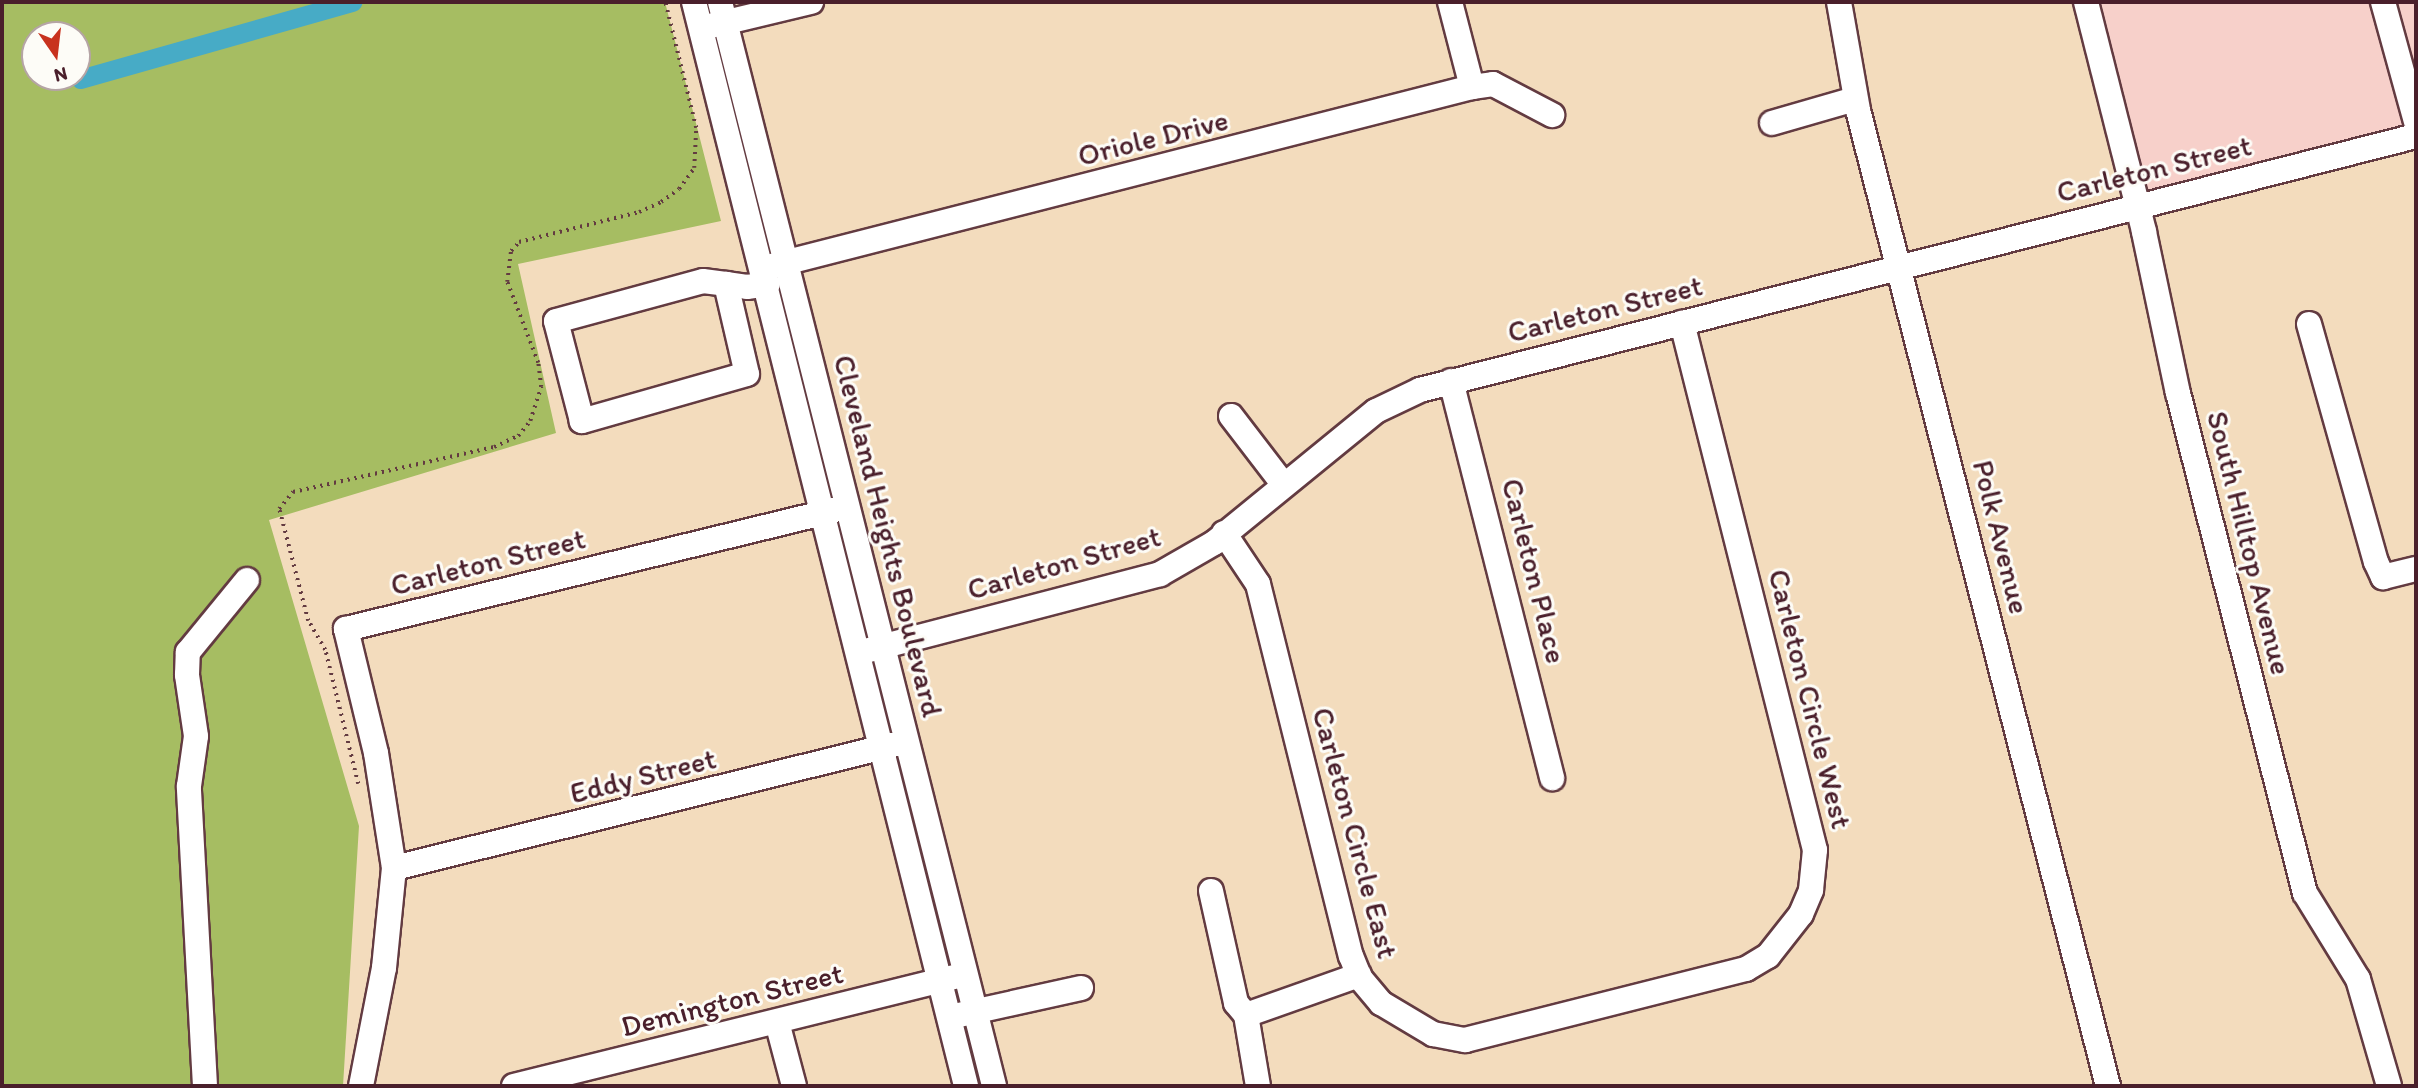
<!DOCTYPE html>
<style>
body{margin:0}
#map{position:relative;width:2418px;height:1088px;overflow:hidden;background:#f3dcbd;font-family:Itim,sans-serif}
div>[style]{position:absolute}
.built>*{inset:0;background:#f7d0ca}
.green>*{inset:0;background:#a6bd62}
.canal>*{height:19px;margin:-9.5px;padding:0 9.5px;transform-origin:9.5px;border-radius:9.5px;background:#47abc6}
.path>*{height:3.5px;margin-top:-1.75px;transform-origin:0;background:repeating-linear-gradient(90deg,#633b41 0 2px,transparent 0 7px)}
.roads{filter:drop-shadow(2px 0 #633b41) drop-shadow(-2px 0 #633b41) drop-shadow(0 2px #633b41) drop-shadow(0 -2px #633b41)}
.minor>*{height:24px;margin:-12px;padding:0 12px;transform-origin:12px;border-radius:12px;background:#fff}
span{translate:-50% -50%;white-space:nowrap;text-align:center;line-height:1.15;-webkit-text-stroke:6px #fdfcf7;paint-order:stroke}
.street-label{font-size:30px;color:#4a1f2b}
.frame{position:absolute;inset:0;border:4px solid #4a1f2b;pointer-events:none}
.north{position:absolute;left:21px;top:21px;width:70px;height:70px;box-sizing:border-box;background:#fdfcf7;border:2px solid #b5a4a5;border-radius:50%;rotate:166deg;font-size:19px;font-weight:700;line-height:28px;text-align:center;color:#4a1f2b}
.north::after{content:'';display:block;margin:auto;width:24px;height:32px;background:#c8321e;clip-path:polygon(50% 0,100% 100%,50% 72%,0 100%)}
</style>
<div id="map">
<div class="built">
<i style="clip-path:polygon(2096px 2px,2416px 2px,2416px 126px,2144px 194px)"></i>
</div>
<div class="green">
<i style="clip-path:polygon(evenodd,2px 2px,665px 2px,721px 221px,518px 264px,556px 433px,269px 520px,359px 826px,343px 1086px,2px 1086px,2px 2px,35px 35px,77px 35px,77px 77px,35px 77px,35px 35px)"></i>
</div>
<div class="canal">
<i style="left:80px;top:79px;width:283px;rotate:-15.8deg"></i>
</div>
<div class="path">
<i style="left:358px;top:784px;width:138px;rotate:-103.8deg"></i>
<i style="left:325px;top:650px;width:34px;rotate:-120deg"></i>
<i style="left:308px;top:621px;width:116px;rotate:-104.5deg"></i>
<i style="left:279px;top:509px;width:22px;rotate:-51deg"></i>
<i style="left:293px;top:492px;width:206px;rotate:-12.6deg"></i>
<i style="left:494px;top:447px;width:26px;rotate:-25deg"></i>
<i style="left:518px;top:436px;width:19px;rotate:-51deg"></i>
<i style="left:530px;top:421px;width:36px;rotate:-72deg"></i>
<i style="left:541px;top:387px;width:24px;rotate:-97deg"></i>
<i style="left:538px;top:363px;width:87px;rotate:-110.9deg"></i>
<i style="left:507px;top:282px;width:31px;rotate:-83deg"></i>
<i style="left:511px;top:251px;width:12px;rotate:-48deg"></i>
<i style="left:519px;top:242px;width:124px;rotate:-14deg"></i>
<i style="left:639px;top:212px;width:24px;rotate:-24deg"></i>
<i style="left:661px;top:202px;width:22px;rotate:-36deg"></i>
<i style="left:679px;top:189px;width:26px;rotate:-54deg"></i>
<i style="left:694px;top:168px;width:40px;rotate:-87.1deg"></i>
<i style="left:696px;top:128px;width:130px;rotate:-103.8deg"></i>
</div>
<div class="roads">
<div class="minor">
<i style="left:694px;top:2px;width:1118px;rotate:75.91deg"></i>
<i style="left:720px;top:2px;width:1118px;rotate:75.81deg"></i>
<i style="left:1450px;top:2px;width:88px;rotate:75.5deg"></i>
<i style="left:1839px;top:2px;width:110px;rotate:80deg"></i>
<i style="left:1858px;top:110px;width:1008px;rotate:75.63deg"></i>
<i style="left:2086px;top:2px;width:237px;rotate:75.8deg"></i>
<i style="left:2144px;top:232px;width:165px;rotate:78.1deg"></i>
<i style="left:2178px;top:393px;width:516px;rotate:75.75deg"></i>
<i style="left:2305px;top:893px;width:101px;rotate:58.4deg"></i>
<i style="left:2358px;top:979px;width:111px;rotate:73.8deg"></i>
<i style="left:2383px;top:2px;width:124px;rotate:74.6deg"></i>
<i style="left:710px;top:26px;width:104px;rotate:-13.4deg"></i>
<i style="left:1772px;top:123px;width:86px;rotate:-16.1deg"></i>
<i style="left:772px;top:266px;width:723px;rotate:-14.34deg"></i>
<i style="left:1472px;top:87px;width:21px;rotate:-8deg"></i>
<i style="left:1493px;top:84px;width:67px;rotate:27.7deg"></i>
<i style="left:726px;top:284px;width:92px;rotate:76.9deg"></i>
<i style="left:747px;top:374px;width:172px;rotate:164.1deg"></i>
<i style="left:582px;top:421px;width:103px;rotate:-104.6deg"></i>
<i style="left:556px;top:321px;width:152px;rotate:-15.2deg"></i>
<i style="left:703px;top:281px;width:23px;rotate:7deg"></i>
<i style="left:726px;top:284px;width:21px;rotate:8deg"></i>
<i style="left:747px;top:287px;width:21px;rotate:-8deg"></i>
<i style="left:2309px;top:324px;width:247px;rotate:74.3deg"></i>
<i style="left:2376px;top:562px;width:17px;rotate:65deg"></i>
<i style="left:2383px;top:577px;width:34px;rotate:-14deg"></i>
<i style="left:1451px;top:381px;width:410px;rotate:75.7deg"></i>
<i style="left:1231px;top:416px;width:87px;rotate:52.5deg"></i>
<i style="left:1224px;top:533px;width:61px;rotate:56.3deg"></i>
<i style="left:1258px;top:584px;width:383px;rotate:76deg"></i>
<i style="left:1351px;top:956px;width:24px;rotate:68deg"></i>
<i style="left:1360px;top:978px;width:33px;rotate:50deg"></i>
<i style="left:1381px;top:1003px;width:61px;rotate:30.8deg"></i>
<i style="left:1433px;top:1034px;width:33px;rotate:11deg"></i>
<i style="left:1465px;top:1040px;width:290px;rotate:-14.2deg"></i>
<i style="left:1746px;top:969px;width:26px;rotate:-31deg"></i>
<i style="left:1768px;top:956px;width:53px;rotate:-51.8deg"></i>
<i style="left:1801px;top:914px;width:26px;rotate:-67deg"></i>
<i style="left:1811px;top:890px;width:40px;rotate:-84.3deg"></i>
<i style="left:1815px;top:850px;width:544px;rotate:-104.16deg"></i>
<i style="left:861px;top:652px;width:309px;rotate:-14.6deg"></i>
<i style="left:1160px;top:574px;width:62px;rotate:-29.9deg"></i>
<i style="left:1214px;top:543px;width:209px;rotate:-39.2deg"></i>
<i style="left:1376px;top:411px;width:49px;rotate:-25.5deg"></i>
<i style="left:1420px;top:390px;width:1028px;rotate:-14.31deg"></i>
<i style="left:394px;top:868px;width:517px;rotate:-13.87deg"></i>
<i style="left:1211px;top:891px;width:115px;rotate:77.4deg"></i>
<i style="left:1236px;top:1003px;width:16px;rotate:50deg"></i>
<i style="left:959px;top:1015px;width:125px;rotate:-12.5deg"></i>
<i style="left:777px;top:1022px;width:66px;rotate:75.1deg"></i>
<i style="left:205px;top:1086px;width:300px;rotate:-93.1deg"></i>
<i style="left:189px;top:786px;width:50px;rotate:-82deg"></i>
<i style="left:196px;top:736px;width:62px;rotate:-98.4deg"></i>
<i style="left:187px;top:675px;width:23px;rotate:-88deg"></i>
<i style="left:188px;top:652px;width:93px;rotate:-50.7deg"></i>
<i style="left:361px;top:1086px;width:120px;rotate:-79deg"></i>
<i style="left:384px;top:968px;width:100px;rotate:-84.3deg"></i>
<i style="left:394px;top:868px;width:116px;rotate:-98.9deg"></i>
<i style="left:376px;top:753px;width:128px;rotate:-103.6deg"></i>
<i style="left:346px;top:629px;width:507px;rotate:-13.68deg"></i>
<i style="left:514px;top:1086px;width:454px;rotate:-13.9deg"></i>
<i style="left:1258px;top:1086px;width:72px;rotate:-99.6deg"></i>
<i style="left:1246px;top:1015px;width:120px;rotate:-19.5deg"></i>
</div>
</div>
<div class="street-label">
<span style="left:1153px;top:138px;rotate:-14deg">Oriole Drive</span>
<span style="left:2154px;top:169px;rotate:-14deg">Carleton Street</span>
<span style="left:1605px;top:309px;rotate:-14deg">Carleton Street</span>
<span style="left:888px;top:536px;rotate:76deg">Cleveland Heights Boulevard</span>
<span style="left:2001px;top:537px;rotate:76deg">Polk Avenue</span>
<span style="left:2249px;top:543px;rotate:76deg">South Hilltop Avenue</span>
<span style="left:488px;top:562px;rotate:-14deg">Carleton Street</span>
<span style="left:1064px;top:563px;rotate:-16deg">Carleton Street</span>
<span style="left:1534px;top:571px;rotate:76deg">Carleton Place</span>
<span style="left:1810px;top:699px;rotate:76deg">Carleton Circle West</span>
<span style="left:643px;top:776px;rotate:-14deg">Eddy Street</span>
<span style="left:1355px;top:833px;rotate:75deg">Carleton Circle East</span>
<span style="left:732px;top:1000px;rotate:-14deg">Demington Street</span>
</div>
<div class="frame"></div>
<div class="north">N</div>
</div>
